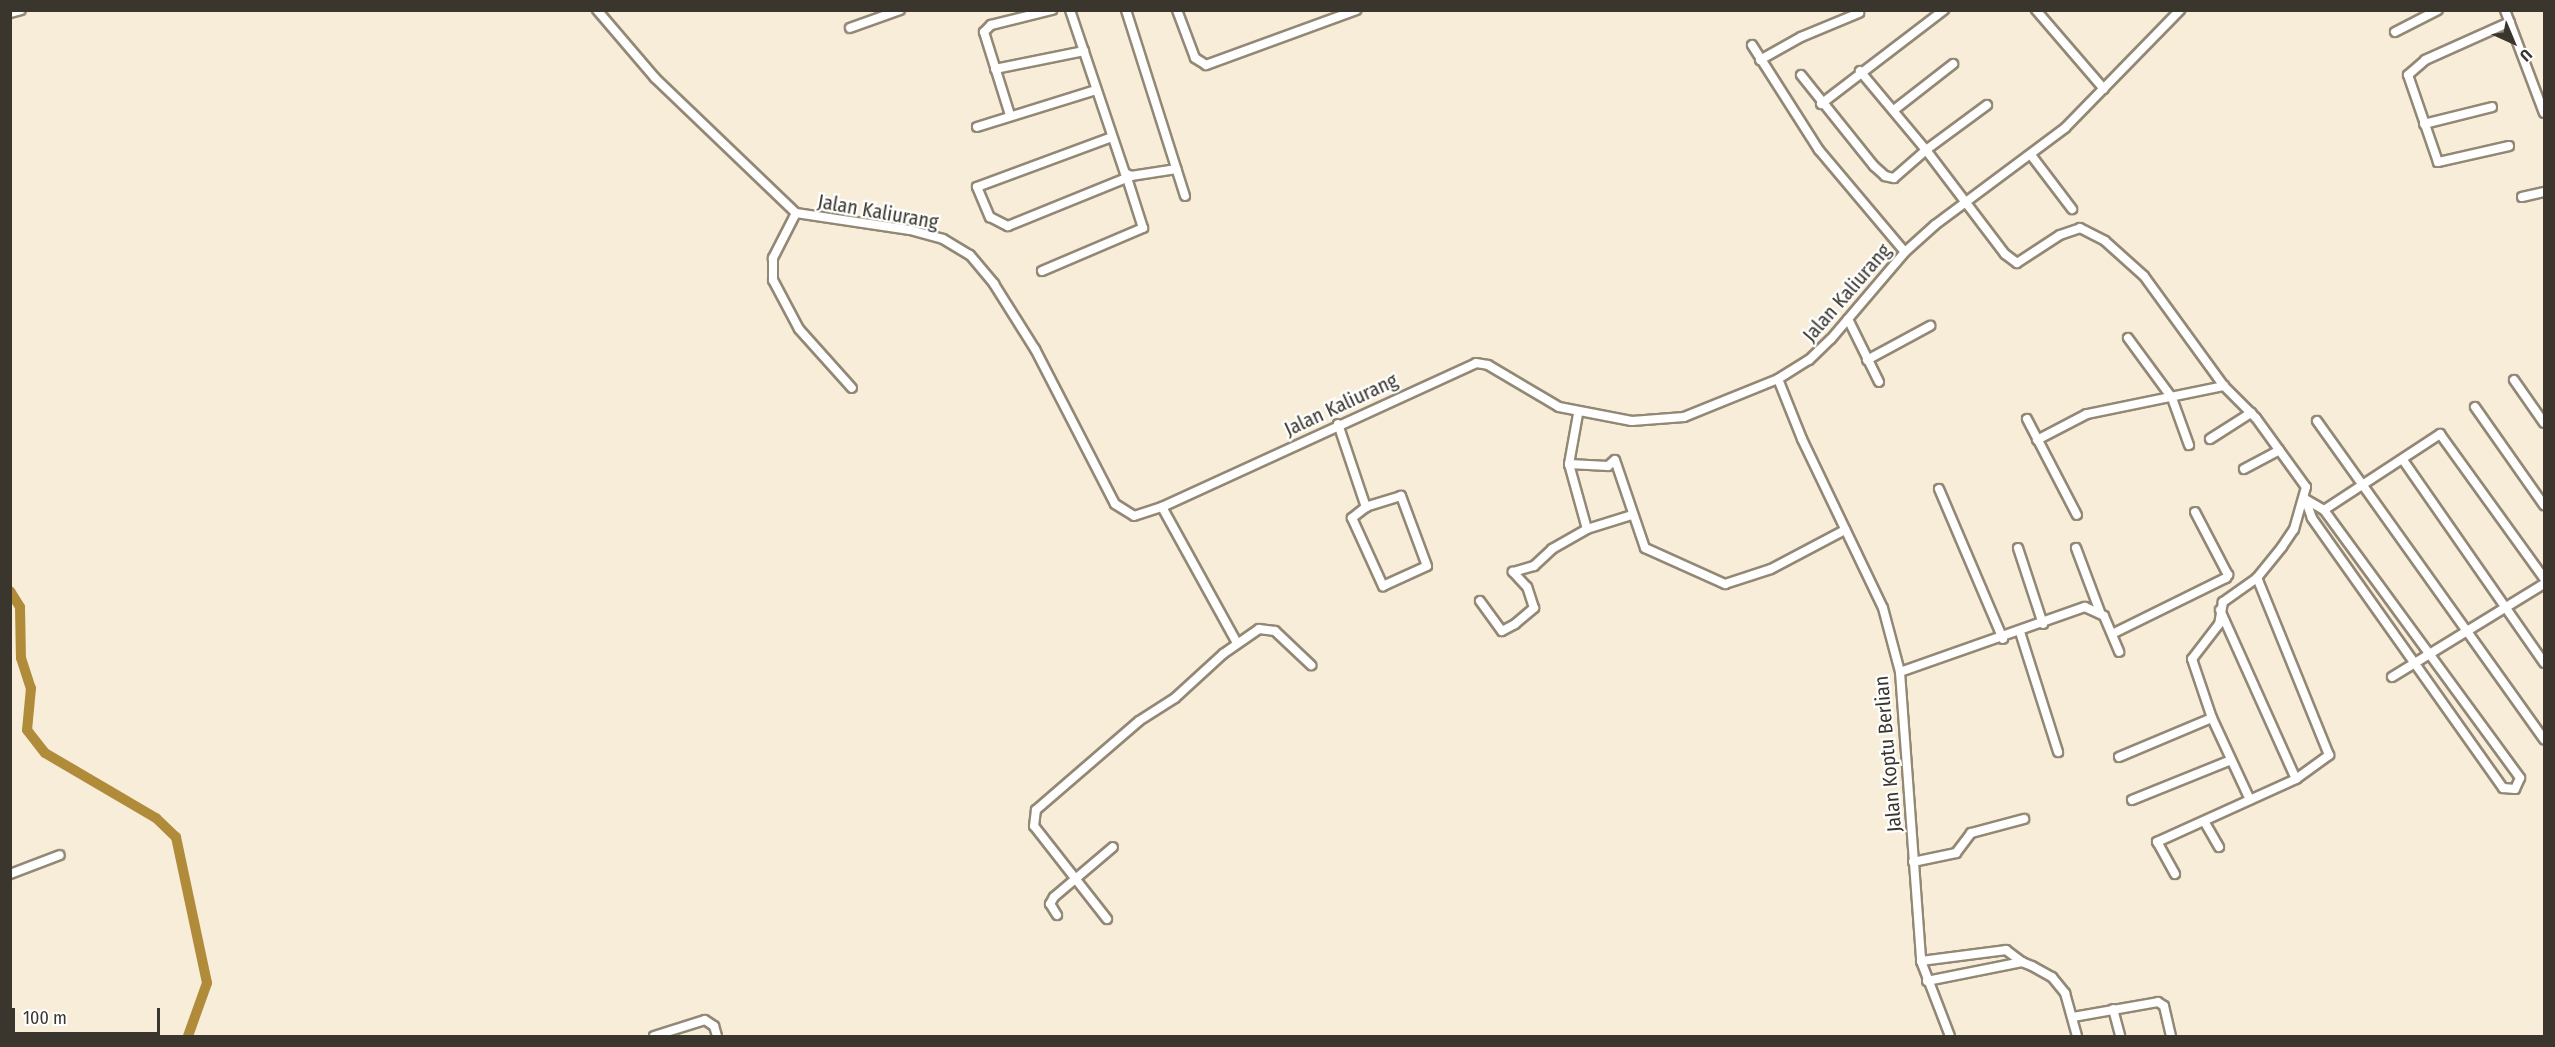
<!DOCTYPE html>
<style>
body{margin:0}
#map{position:relative;width:2555px;height:1047px;overflow:hidden;background:#f8edd8;font-family:"Fira Sans Condensed",sans-serif}
div>[style]{position:absolute}
.canal>*{height:10px;margin:-5px;padding:0 5px;transform-origin:5px;border-radius:5px;background:#b08b3a}
.roads{filter:drop-shadow(2px 0 #928875) drop-shadow(-2px 0 #928875) drop-shadow(0 2px #928875) drop-shadow(0 -2px #928875)}
.minor>*{height:8px;margin:-4px;padding:0 4px;transform-origin:4px;border-radius:4px;background:#fff}
span{translate:-50% -50%;white-space:nowrap;text-align:center;line-height:1.15;-webkit-text-stroke:4.5px #fff;paint-order:stroke}
.street-label{font-size:20px;color:#3a362e}
.frame{position:absolute;inset:0;border:12px solid #3a362e;pointer-events:none}
.north{position:absolute;left:2483px;top:12px;width:60px;height:60px;-webkit-text-stroke:4px #fff;paint-order:stroke;rotate:136deg;font-size:16px;font-weight:700;line-height:24px;text-align:center;color:#3a362e}
.north::after{content:'';display:block;margin:auto;width:21px;height:27px;background:#3a362e;clip-path:polygon(50% 0,100% 100%,50% 72%,0 100%)}
.scale{position:absolute;left:12px;top:1008px;width:148px;height:27px;box-sizing:border-box;border:3px solid #3a362e;border-top:0;padding-left:8px;font-size:18px;line-height:21px;white-space:nowrap;color:#3a362e;-webkit-text-stroke:4px #fff;paint-order:stroke}
</style>
<div id="map">
<div class="canal">
<i style="left:10px;top:591px;width:19px;rotate:58deg"></i>
<i style="left:20px;top:607px;width:51px;rotate:88.9deg"></i>
<i style="left:21px;top:658px;width:32px;rotate:72deg"></i>
<i style="left:31px;top:688px;width:42px;rotate:95.4deg"></i>
<i style="left:27px;top:730px;width:29px;rotate:52deg"></i>
<i style="left:45px;top:753px;width:129px;rotate:30.4deg"></i>
<i style="left:156px;top:818px;width:28px;rotate:44deg"></i>
<i style="left:176px;top:837px;width:149px;rotate:78deg"></i>
<i style="left:207px;top:983px;width:56px;rotate:109.7deg"></i>
</div>
<div class="roads">
<div class="minor">
<i style="left:597px;top:10px;width:89px;rotate:49.5deg"></i>
<i style="left:655px;top:78px;width:195px;rotate:43.8deg"></i>
<i style="left:796px;top:213px;width:115px;rotate:8.5deg"></i>
<i style="left:910px;top:230px;width:34px;rotate:15deg"></i>
<i style="left:943px;top:239px;width:31px;rotate:31deg"></i>
<i style="left:970px;top:255px;width:38px;rotate:50deg"></i>
<i style="left:994px;top:284px;width:77px;rotate:57.8deg"></i>
<i style="left:1035px;top:349px;width:174px;rotate:62.7deg"></i>
<i style="left:1115px;top:504px;width:22px;rotate:32deg"></i>
<i style="left:1134px;top:516px;width:29px;rotate:-18deg"></i>
<i style="left:1162px;top:507px;width:345px;rotate:-24.6deg"></i>
<i style="left:1476px;top:363px;width:12px;rotate:9deg"></i>
<i style="left:1488px;top:365px;width:82px;rotate:30.6deg"></i>
<i style="left:1559px;top:407px;width:74px;rotate:10.9deg"></i>
<i style="left:1632px;top:421px;width:52px;rotate:-4.4deg"></i>
<i style="left:1684px;top:417px;width:101px;rotate:-22deg"></i>
<i style="left:1778px;top:379px;width:36px;rotate:-32deg"></i>
<i style="left:1809px;top:360px;width:30px;rotate:-44deg"></i>
<i style="left:1831px;top:339px;width:114px;rotate:-49.6deg"></i>
<i style="left:1905px;top:252px;width:40px;rotate:-42deg"></i>
<i style="left:1935px;top:225px;width:162px;rotate:-36.7deg"></i>
<i style="left:2065px;top:128px;width:165px;rotate:-45.7deg"></i>
<i style="left:1070px;top:10px;width:172px;rotate:71.4deg"></i>
<i style="left:1125px;top:173px;width:7px;rotate:27deg"></i>
<i style="left:1131px;top:176px;width:46px;rotate:-8.8deg"></i>
<i style="left:1126px;top:10px;width:195px;rotate:72.4deg"></i>
<i style="left:1177px;top:10px;width:51px;rotate:69.4deg"></i>
<i style="left:1195px;top:58px;width:13px;rotate:32deg"></i>
<i style="left:1206px;top:65px;width:160px;rotate:-20.1deg"></i>
<i style="left:2036px;top:10px;width:104px;rotate:49.3deg"></i>
<i style="left:2505px;top:10px;width:110px;rotate:69.3deg"></i>
<i style="left:10px;top:13px;width:11px;rotate:-15deg"></i>
<i style="left:850px;top:28px;width:53px;rotate:-19.8deg"></i>
<i style="left:2395px;top:32px;width:48px;rotate:-27.1deg"></i>
<i style="left:1752px;top:45px;width:125px;rotate:57.5deg"></i>
<i style="left:1819px;top:150px;width:133px;rotate:49.9deg"></i>
<i style="left:1760px;top:60px;width:47px;rotate:-29.3deg"></i>
<i style="left:1801px;top:37px;width:63px;rotate:-22.5deg"></i>
<i style="left:995px;top:69px;width:91px;rotate:-11.4deg"></i>
<i style="left:1801px;top:75px;width:117px;rotate:51.3deg"></i>
<i style="left:1874px;top:166px;width:15px;rotate:42deg"></i>
<i style="left:1885px;top:176px;width:9px;rotate:13deg"></i>
<i style="left:1894px;top:178px;width:43px;rotate:-41.2deg"></i>
<i style="left:1926px;top:150px;width:103px;rotate:-129.9deg"></i>
<i style="left:1821px;top:104px;width:155px;rotate:-37.4deg"></i>
<i style="left:1987px;top:105px;width:76px;rotate:143.6deg"></i>
<i style="left:1926px;top:150px;width:131px;rotate:52.8deg"></i>
<i style="left:2005px;top:254px;width:15px;rotate:37deg"></i>
<i style="left:2017px;top:263px;width:51px;rotate:-33.1deg"></i>
<i style="left:2060px;top:235px;width:21px;rotate:-19deg"></i>
<i style="left:2080px;top:228px;width:28px;rotate:27deg"></i>
<i style="left:2105px;top:241px;width:52px;rotate:41.9deg"></i>
<i style="left:2144px;top:276px;width:136px;rotate:54deg"></i>
<i style="left:2224px;top:386px;width:45px;rotate:45deg"></i>
<i style="left:2256px;top:418px;width:85px;rotate:54.1deg"></i>
<i style="left:2306px;top:487px;width:44px;rotate:105.9deg"></i>
<i style="left:2294px;top:529px;width:22px;rotate:124deg"></i>
<i style="left:2282px;top:547px;width:40px;rotate:129deg"></i>
<i style="left:2257px;top:578px;width:42px;rotate:144.8deg"></i>
<i style="left:2223px;top:602px;width:22px;rotate:100deg"></i>
<i style="left:2219px;top:624px;width:44px;rotate:127.6deg"></i>
<i style="left:2192px;top:659px;width:62px;rotate:71.3deg"></i>
<i style="left:2212px;top:718px;width:90px;rotate:65.1deg"></i>
<i style="left:1894px;top:110px;width:75px;rotate:-37.9deg"></i>
<i style="left:1010px;top:115px;width:87px;rotate:-107.4deg"></i>
<i style="left:984px;top:32px;width:10px;rotate:-45deg"></i>
<i style="left:991px;top:25px;width:63px;rotate:-13.8deg"></i>
<i style="left:2424px;top:124px;width:70px;rotate:-14deg"></i>
<i style="left:977px;top:127px;width:125px;rotate:-17.3deg"></i>
<i style="left:1112px;top:137px;width:144px;rotate:159.7deg"></i>
<i style="left:977px;top:187px;width:33px;rotate:67deg"></i>
<i style="left:990px;top:217px;width:20px;rotate:27deg"></i>
<i style="left:1008px;top:226px;width:133px;rotate:-22.1deg"></i>
<i style="left:2509px;top:146px;width:73px;rotate:167.3deg"></i>
<i style="left:2438px;top:162px;width:92px;rotate:-109deg"></i>
<i style="left:2408px;top:75px;width:23px;rotate:-41deg"></i>
<i style="left:2425px;top:60px;width:93px;rotate:-24.1deg"></i>
<i style="left:2031px;top:155px;width:68px;rotate:52.8deg"></i>
<i style="left:2522px;top:197px;width:23px;rotate:-13deg"></i>
<i style="left:796px;top:213px;width:51px;rotate:117.1deg"></i>
<i style="left:773px;top:258px;width:22px;rotate:90deg"></i>
<i style="left:773px;top:280px;width:55px;rotate:62deg"></i>
<i style="left:799px;top:329px;width:79px;rotate:48.1deg"></i>
<i style="left:1042px;top:271px;width:110px;rotate:-23.1deg"></i>
<i style="left:1143px;top:228px;width:52px;rotate:-107.7deg"></i>
<i style="left:1848px;top:319px;width:70px;rotate:63.8deg"></i>
<i style="left:2128px;top:338px;width:74px;rotate:53.7deg"></i>
<i style="left:2172px;top:398px;width:50px;rotate:70.1deg"></i>
<i style="left:1867px;top:360px;width:72px;rotate:-28.4deg"></i>
<i style="left:1778px;top:379px;width:65px;rotate:68.2deg"></i>
<i style="left:1802px;top:439px;width:187px;rotate:64.4deg"></i>
<i style="left:1883px;top:608px;width:66px;rotate:75.1deg"></i>
<i style="left:1900px;top:672px;width:290px;rotate:85.8deg"></i>
<i style="left:1921px;top:961px;width:80px;rotate:68.9deg"></i>
<i style="left:2514px;top:380px;width:52px;rotate:55.1deg"></i>
<i style="left:2475px;top:407px;width:120px;rotate:54.9deg"></i>
<i style="left:1578px;top:414px;width:51px;rotate:100.2deg"></i>
<i style="left:1569px;top:464px;width:67px;rotate:74.5deg"></i>
<i style="left:2027px;top:419px;width:108px;rotate:62.5deg"></i>
<i style="left:2317px;top:421px;width:391px;rotate:54.5deg"></i>
<i style="left:1338px;top:424px;width:88px;rotate:71.4deg"></i>
<i style="left:1366px;top:507px;width:18px;rotate:142deg"></i>
<i style="left:1352px;top:518px;width:75px;rotate:65.5deg"></i>
<i style="left:1383px;top:586px;width:48px;rotate:-24.4deg"></i>
<i style="left:1427px;top:566px;width:75px;rotate:-110.4deg"></i>
<i style="left:1401px;top:496px;width:37px;rotate:163deg"></i>
<i style="left:2210px;top:439px;width:49px;rotate:-32.4deg"></i>
<i style="left:2037px;top:440px;width:56px;rotate:-27.5deg"></i>
<i style="left:2087px;top:414px;width:140px;rotate:-11.6deg"></i>
<i style="left:2403px;top:460px;width:247px;rotate:55.2deg"></i>
<i style="left:1569px;top:464px;width:39px;rotate:3deg"></i>
<i style="left:1608px;top:466px;width:9px;rotate:-41deg"></i>
<i style="left:1615px;top:460px;width:93px;rotate:71.2deg"></i>
<i style="left:1645px;top:548px;width:88px;rotate:24.2deg"></i>
<i style="left:1725px;top:584px;width:48px;rotate:-18.1deg"></i>
<i style="left:1771px;top:569px;width:84px;rotate:-27.8deg"></i>
<i style="left:2244px;top:469px;width:40px;rotate:-28deg"></i>
<i style="left:1939px;top:489px;width:163px;rotate:66.9deg"></i>
<i style="left:2305px;top:499px;width:22px;rotate:30deg"></i>
<i style="left:2324px;top:510px;width:332px;rotate:53.8deg"></i>
<i style="left:2520px;top:778px;width:12px;rotate:114deg"></i>
<i style="left:2515px;top:789px;width:12px;rotate:-175deg"></i>
<i style="left:2503px;top:788px;width:331px;rotate:-125.3deg"></i>
<i style="left:2312px;top:518px;width:20px;rotate:-110deg"></i>
<i style="left:1162px;top:507px;width:155px;rotate:61.1deg"></i>
<i style="left:2324px;top:510px;width:139px;rotate:-33.2deg"></i>
<i style="left:2440px;top:434px;width:178px;rotate:54.2deg"></i>
<i style="left:2018px;top:548px;width:80px;rotate:71.8deg"></i>
<i style="left:2076px;top:548px;width:68px;rotate:69.4deg"></i>
<i style="left:1480px;top:601px;width:37px;rotate:54deg"></i>
<i style="left:1502px;top:631px;width:15px;rotate:-28deg"></i>
<i style="left:1515px;top:624px;width:25px;rotate:-40deg"></i>
<i style="left:1534px;top:608px;width:22px;rotate:-108deg"></i>
<i style="left:1527px;top:587px;width:21px;rotate:-133deg"></i>
<i style="left:1513px;top:572px;width:22px;rotate:-16deg"></i>
<i style="left:1534px;top:566px;width:25px;rotate:-43deg"></i>
<i style="left:1552px;top:549px;width:40px;rotate:-29.7deg"></i>
<i style="left:1587px;top:529px;width:47px;rotate:-17.3deg"></i>
<i style="left:2220px;top:610px;width:185px;rotate:65.8deg"></i>
<i style="left:2020px;top:632px;width:126px;rotate:72.4deg"></i>
<i style="left:2112px;top:634px;width:127px;rotate:-26.2deg"></i>
<i style="left:2226px;top:578px;width:4px;rotate:-56deg"></i>
<i style="left:2228px;top:575px;width:71px;rotate:-117.6deg"></i>
<i style="left:1900px;top:672px;width:196px;rotate:-19.4deg"></i>
<i style="left:2085px;top:607px;width:21px;rotate:25deg"></i>
<i style="left:2104px;top:616px;width:39px;rotate:67deg"></i>
<i style="left:2392px;top:677px;width:178px;rotate:-31.5deg"></i>
<i style="left:2119px;top:757px;width:101px;rotate:-22.8deg"></i>
<i style="left:2132px;top:800px;width:107px;rotate:-22deg"></i>
<i style="left:2204px;top:821px;width:30px;rotate:60deg"></i>
<i style="left:1913px;top:862px;width:44px;rotate:-11.8deg"></i>
<i style="left:1956px;top:853px;width:25px;rotate:-53deg"></i>
<i style="left:1971px;top:833px;width:55px;rotate:-14.8deg"></i>
<i style="left:10px;top:874px;width:53px;rotate:-20.8deg"></i>
<i style="left:2175px;top:874px;width:37px;rotate:-119deg"></i>
<i style="left:2157px;top:842px;width:153px;rotate:-24.4deg"></i>
<i style="left:2296px;top:779px;width:41px;rotate:-36deg"></i>
<i style="left:2329px;top:755px;width:191px;rotate:-112.1deg"></i>
<i style="left:1057px;top:915px;width:13px;rotate:-122deg"></i>
<i style="left:1050px;top:904px;width:8px;rotate:-60deg"></i>
<i style="left:1054px;top:897px;width:77px;rotate:-40.3deg"></i>
<i style="left:1107px;top:919px;width:118px;rotate:-128.1deg"></i>
<i style="left:1034px;top:826px;width:16px;rotate:-83deg"></i>
<i style="left:1036px;top:810px;width:136px;rotate:-40.8deg"></i>
<i style="left:1139px;top:721px;width:43px;rotate:-32.6deg"></i>
<i style="left:1175px;top:698px;width:65px;rotate:-42.5deg"></i>
<i style="left:1223px;top:654px;width:44px;rotate:-34.8deg"></i>
<i style="left:1259px;top:629px;width:16px;rotate:7deg"></i>
<i style="left:1275px;top:631px;width:50px;rotate:43.4deg"></i>
<i style="left:1921px;top:961px;width:86px;rotate:-7.4deg"></i>
<i style="left:2006px;top:950px;width:20px;rotate:37deg"></i>
<i style="left:1927px;top:981px;width:97px;rotate:-11.3deg"></i>
<i style="left:2022px;top:962px;width:11px;rotate:22deg"></i>
<i style="left:2032px;top:966px;width:23px;rotate:29deg"></i>
<i style="left:2052px;top:977px;width:21px;rotate:51deg"></i>
<i style="left:2065px;top:993px;width:45px;rotate:74.4deg"></i>
<i style="left:2113px;top:1009px;width:28px;rotate:75deg"></i>
<i style="left:2073px;top:1017px;width:86px;rotate:-10deg"></i>
<i style="left:2158px;top:1002px;width:7px;rotate:34deg"></i>
<i style="left:2164px;top:1006px;width:31px;rotate:77deg"></i>
<i style="left:654px;top:1036px;width:53px;rotate:-17.4deg"></i>
<i style="left:705px;top:1020px;width:11px;rotate:34deg"></i>
<i style="left:714px;top:1026px;width:10px;rotate:73deg"></i>
</div>
</div>
<div class="street-label">
<span style="left:878px;top:212px;rotate:10deg">Jalan Kaliurang</span>
<span style="left:1847px;top:293px;rotate:-49deg">Jalan Kaliurang</span>
<span style="left:1341px;top:405px;rotate:-25deg">Jalan Kaliurang</span>
<span style="left:1888px;top:754px;rotate:-95deg">Jalan Koptu Berlian</span>
</div>
<div class="frame"></div>
<div class="north">U</div>
<div class="scale">100 m</div>
</div>
